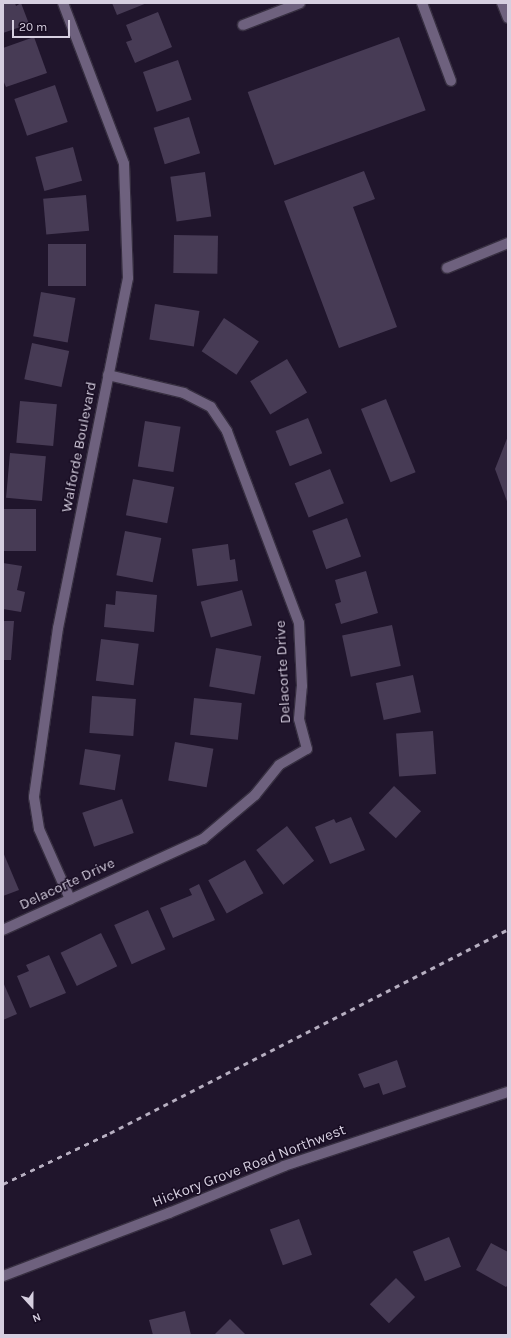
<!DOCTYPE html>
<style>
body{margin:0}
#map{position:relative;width:511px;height:1338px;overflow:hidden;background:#20152c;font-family:Karla,sans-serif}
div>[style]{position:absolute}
.building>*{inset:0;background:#473b55;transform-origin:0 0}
.roads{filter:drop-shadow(1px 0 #372f41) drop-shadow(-1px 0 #372f41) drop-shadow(0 1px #372f41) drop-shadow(0 -1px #372f41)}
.minor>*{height:10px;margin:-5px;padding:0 5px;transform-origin:5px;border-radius:5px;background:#6e617e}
.rail>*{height:3px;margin-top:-1.5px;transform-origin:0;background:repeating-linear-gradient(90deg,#b7afc1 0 5px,transparent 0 10px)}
span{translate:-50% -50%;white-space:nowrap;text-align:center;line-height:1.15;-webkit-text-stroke:3px #170c22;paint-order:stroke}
.street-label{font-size:15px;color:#d6cfe0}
.frame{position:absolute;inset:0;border:4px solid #d6cfe0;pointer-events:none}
.north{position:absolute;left:12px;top:1286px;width:40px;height:40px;-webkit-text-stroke:3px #170c22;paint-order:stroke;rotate:159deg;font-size:11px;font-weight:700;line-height:16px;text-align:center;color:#d6cfe0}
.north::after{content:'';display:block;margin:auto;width:14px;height:18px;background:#d6cfe0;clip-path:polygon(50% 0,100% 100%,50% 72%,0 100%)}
.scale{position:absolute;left:12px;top:20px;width:58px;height:18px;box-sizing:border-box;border:2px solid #d6cfe0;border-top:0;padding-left:5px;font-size:12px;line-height:14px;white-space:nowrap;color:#d6cfe0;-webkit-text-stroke:3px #170c22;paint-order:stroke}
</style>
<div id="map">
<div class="building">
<i style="clip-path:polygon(3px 3px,15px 3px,16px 6px,21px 3px,29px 24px,3px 33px)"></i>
<i style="clip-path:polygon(112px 3px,147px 3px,117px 15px)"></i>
<i style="clip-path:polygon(158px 12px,172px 47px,135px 63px,126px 42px,132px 40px,126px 25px)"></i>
<i style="clip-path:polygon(34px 37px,47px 73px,6px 87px,3px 80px,3px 48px)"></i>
<i style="left:399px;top:37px;width:78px;height:161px;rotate:70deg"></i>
<i style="left:178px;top:60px;width:42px;height:37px;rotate:71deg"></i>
<i style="left:55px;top:85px;width:39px;height:43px;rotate:71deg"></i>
<i style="left:189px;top:117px;width:38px;height:37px;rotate:73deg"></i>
<i style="left:73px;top:147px;width:35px;height:39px;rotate:75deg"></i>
<i style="clip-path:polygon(364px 171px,375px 199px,353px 207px,397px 327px,339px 348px,284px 201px)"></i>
<i style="left:205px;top:172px;width:45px;height:35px;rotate:82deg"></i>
<i style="left:86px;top:195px;width:36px;height:43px;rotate:85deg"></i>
<i style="left:174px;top:235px;width:44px;height:38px;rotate:1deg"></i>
<i style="left:48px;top:244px;width:38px;height:42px"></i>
<i style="left:41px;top:292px;width:35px;height:45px;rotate:10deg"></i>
<i style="left:155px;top:304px;width:45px;height:36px;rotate:9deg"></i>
<i style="left:224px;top:318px;width:42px;height:40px;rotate:34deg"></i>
<i style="left:32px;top:343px;width:38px;height:37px;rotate:12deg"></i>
<i style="left:287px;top:359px;width:39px;height:43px;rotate:59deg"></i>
<i style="left:386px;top:399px;width:79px;height:27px;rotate:68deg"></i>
<i style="left:20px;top:401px;width:37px;height:42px;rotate:5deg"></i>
<i style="left:308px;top:418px;width:38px;height:35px;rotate:68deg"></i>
<i style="left:145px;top:421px;width:36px;height:46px;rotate:9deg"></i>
<i style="clip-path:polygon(508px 436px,508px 504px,495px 469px)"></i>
<i style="left:10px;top:453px;width:36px;height:45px;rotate:5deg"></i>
<i style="left:330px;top:469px;width:37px;height:38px;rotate:68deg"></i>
<i style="left:133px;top:479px;width:42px;height:37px;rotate:11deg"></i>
<i style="left:3px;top:509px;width:33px;height:42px"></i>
<i style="left:347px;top:518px;width:41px;height:37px;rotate:70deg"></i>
<i style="left:125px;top:531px;width:37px;height:45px;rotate:11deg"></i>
<i style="clip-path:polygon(228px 544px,230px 560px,235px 559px,238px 581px,197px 586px,192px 549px)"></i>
<i style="clip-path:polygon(3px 563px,22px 566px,17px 590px,25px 592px,21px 612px,3px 609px)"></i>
<i style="clip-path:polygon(366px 571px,378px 613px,341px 624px,335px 604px,341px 602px,335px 580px)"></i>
<i style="left:242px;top:590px;width:37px;height:43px;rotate:74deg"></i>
<i style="clip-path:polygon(116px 591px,157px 595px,154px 632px,104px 627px,106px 604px,115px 605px)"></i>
<i style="clip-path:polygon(3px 621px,14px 621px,11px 660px,3px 660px)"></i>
<i style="left:392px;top:625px;width:42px;height:51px;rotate:78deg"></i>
<i style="left:101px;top:639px;width:38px;height:42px;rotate:7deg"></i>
<i style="left:216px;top:648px;width:46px;height:39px;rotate:10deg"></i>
<i style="left:413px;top:675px;width:38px;height:38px;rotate:78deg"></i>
<i style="left:92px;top:696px;width:44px;height:37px;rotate:4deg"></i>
<i style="left:194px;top:698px;width:48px;height:37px;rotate:6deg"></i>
<i style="left:433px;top:731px;width:43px;height:37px;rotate:86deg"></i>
<i style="left:175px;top:742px;width:39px;height:39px;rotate:10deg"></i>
<i style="left:85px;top:749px;width:36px;height:36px;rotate:9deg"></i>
<i style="left:394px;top:786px;width:37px;height:37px;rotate:43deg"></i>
<i style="left:122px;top:799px;width:36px;height:42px;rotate:71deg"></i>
<i style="clip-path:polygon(351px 817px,365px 850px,330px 864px,315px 827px,334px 819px,336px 823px)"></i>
<i style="left:287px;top:826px;width:44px;height:39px;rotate:52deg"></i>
<i style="clip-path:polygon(3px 852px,19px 890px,3px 896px)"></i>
<i style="left:245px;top:860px;width:38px;height:42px;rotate:61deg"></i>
<i style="clip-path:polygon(199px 884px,215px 920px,173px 938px,160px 908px,192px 895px,189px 889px)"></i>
<i style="left:148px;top:910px;width:43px;height:37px;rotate:66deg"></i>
<i style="left:101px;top:933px;width:37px;height:45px;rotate:64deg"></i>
<i style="clip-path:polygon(49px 955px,66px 993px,30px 1008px,17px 976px,29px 971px,26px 965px)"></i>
<i style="clip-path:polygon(3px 982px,17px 1014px,3px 1020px)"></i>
<i style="clip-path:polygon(397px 1060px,406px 1087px,383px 1095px,379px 1083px,364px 1088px,358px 1074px)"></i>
<i style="left:299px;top:1219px;width:38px;height:31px;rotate:70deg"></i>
<i style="left:449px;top:1237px;width:32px;height:39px;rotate:68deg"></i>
<i style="clip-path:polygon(491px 1243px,508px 1252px,508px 1285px,506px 1287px,476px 1270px)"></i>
<i style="left:396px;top:1278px;width:27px;height:37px;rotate:45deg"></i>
<i style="clip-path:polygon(185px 1311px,191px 1335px,153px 1335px,149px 1320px)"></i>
<i style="clip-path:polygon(230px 1319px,246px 1335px,214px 1335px)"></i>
</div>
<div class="roads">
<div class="minor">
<i style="left:63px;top:3px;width:172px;rotate:69.2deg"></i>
<i style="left:124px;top:164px;width:114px;rotate:88deg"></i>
<i style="left:128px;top:278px;width:357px;rotate:101.3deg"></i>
<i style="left:58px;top:628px;width:171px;rotate:98.1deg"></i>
<i style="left:34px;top:797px;width:32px;rotate:81deg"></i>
<i style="left:39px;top:829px;width:77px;rotate:66.1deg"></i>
<i style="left:422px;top:3px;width:83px;rotate:69.6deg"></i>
<i style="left:502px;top:3px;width:16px;rotate:68deg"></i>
<i style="left:243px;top:25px;width:61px;rotate:-21.1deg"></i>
<i style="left:447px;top:268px;width:66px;rotate:-22.3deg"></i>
<i style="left:3px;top:930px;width:220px;rotate:-24.5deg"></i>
<i style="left:203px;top:839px;width:68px;rotate:-40.2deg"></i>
<i style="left:255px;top:795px;width:38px;rotate:-51deg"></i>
<i style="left:279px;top:765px;width:32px;rotate:-30deg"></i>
<i style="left:307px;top:749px;width:31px;rotate:-105deg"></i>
<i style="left:299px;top:719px;width:33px;rotate:-85deg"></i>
<i style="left:302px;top:686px;width:63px;rotate:-92.7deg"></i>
<i style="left:299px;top:623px;width:205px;rotate:-110.6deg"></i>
<i style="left:227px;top:431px;width:29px;rotate:-124deg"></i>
<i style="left:211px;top:407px;width:30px;rotate:-153deg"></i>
<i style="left:184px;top:393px;width:78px;rotate:-166.7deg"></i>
<i style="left:3px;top:1276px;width:178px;rotate:-20.8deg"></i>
<i style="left:169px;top:1213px;width:124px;rotate:-22.2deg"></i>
<i style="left:284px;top:1166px;width:236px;rotate:-18.3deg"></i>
</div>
</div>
<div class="rail">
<i style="left:3px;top:1184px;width:119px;rotate:-25.5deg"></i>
<i style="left:110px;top:1133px;width:447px;rotate:-27.1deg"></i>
</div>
<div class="street-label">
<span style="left:79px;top:447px;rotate:-79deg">Walforde Boulevard</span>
<span style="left:283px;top:672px;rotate:-93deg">Delacorte Drive</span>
<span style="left:67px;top:884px;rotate:-25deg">Delacorte Drive</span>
<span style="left:249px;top:1166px;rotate:-21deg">Hickory Grove Road Northwest</span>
</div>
<div class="frame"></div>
<div class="north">N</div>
<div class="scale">20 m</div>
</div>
